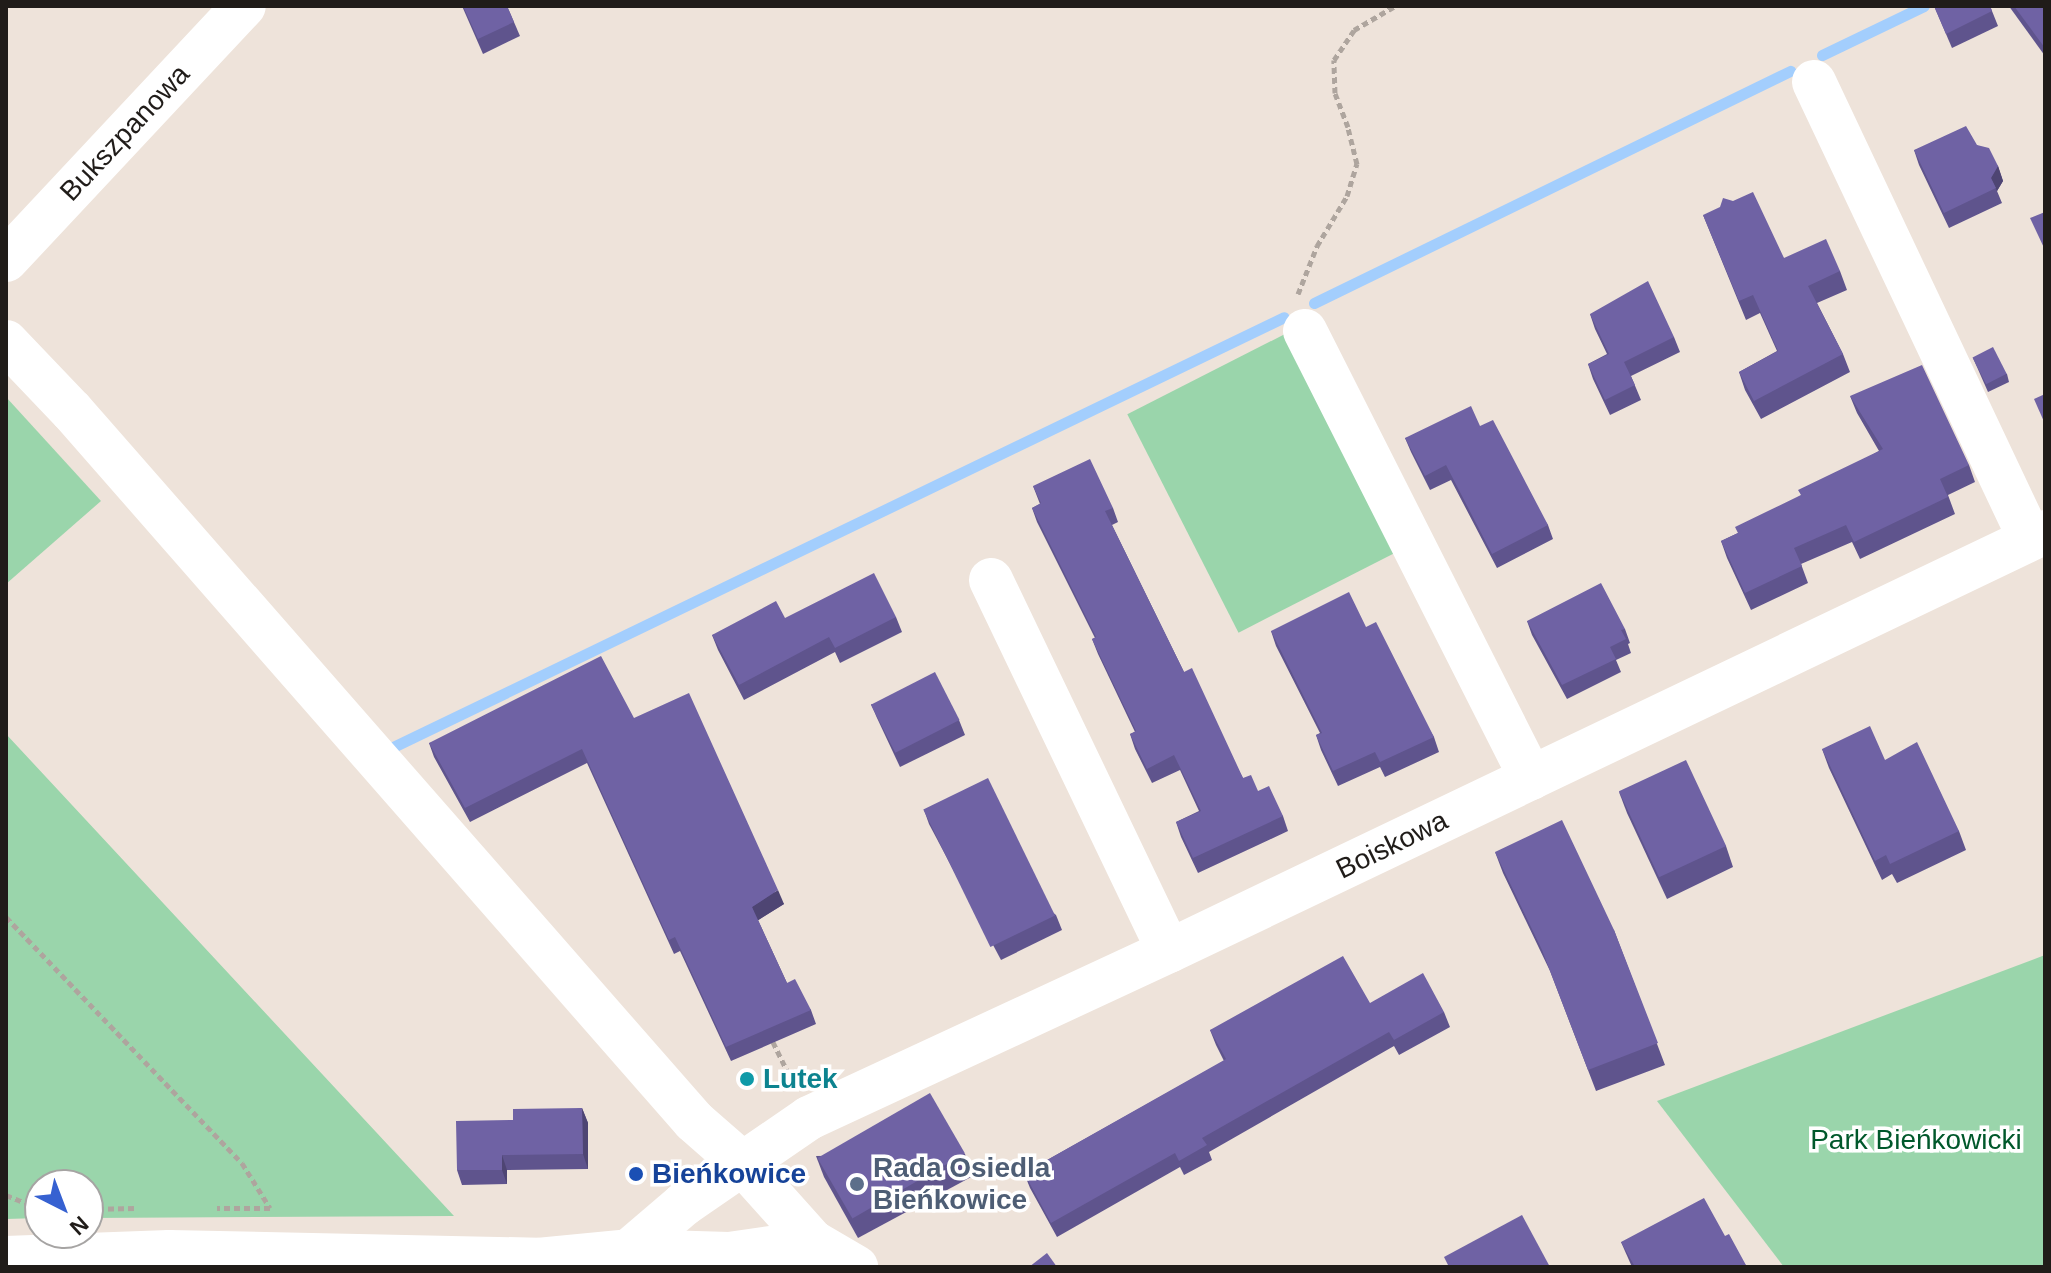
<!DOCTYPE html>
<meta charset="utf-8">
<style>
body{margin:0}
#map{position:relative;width:2051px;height:1273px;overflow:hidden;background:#eee3da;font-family:Arial,sans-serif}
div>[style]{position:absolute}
.green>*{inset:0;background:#9ad5ab;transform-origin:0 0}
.stream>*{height:11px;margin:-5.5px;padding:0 5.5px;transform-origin:5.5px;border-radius:5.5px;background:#a3cefd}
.path>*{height:5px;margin-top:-2.5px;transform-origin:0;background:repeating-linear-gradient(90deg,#aea59e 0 6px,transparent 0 10px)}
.minor>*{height:44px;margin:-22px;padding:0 22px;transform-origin:22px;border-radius:22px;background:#fff}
.wall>*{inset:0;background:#5f548d}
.shaded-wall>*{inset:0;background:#4e4573}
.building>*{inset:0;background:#6f62a4;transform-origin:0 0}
.dots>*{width:22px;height:22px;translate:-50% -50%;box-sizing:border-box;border:4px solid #fff;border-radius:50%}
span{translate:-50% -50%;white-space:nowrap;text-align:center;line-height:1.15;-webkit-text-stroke:7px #fff;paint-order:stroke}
.street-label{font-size:28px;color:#201c19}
.culture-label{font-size:28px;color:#0d838f;font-weight:700}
.left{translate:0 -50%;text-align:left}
.park-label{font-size:28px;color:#00582b}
.service-label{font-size:28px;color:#4e5e75;font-weight:700}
.transit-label{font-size:28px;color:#164399;font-weight:700}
.frame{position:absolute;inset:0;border:8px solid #201c19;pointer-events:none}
.north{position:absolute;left:24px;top:1169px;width:80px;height:80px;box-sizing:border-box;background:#fff;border:2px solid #a6a4a3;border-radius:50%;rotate:138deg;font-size:22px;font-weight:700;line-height:32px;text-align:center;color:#201c19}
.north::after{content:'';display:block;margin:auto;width:28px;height:36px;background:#3661d1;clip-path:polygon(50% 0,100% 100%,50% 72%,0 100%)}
</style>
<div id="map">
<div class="green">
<i style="left:1285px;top:334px;width:245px;height:177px;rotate:63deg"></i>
<i style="clip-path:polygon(6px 397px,101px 501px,6px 584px)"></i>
<i style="clip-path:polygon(6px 734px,376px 1132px,454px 1216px,88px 1218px,88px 1185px,40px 1185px,40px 1218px,6px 1219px)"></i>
<i style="clip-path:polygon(2045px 955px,2045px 1267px,1784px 1267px,1657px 1101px)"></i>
</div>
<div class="stream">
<i style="left:1822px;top:55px;width:113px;rotate:-25.7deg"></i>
<i style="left:1314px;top:303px;width:530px;rotate:-25.98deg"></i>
<i style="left:393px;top:747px;width:989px;rotate:-25.76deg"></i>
</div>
<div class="path">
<i style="left:1298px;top:294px;width:52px;rotate:-68.4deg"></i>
<i style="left:1317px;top:246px;width:58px;rotate:-59deg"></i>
<i style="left:1347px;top:196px;width:34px;rotate:-73deg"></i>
<i style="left:1357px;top:164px;width:38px;rotate:-104deg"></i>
<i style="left:1348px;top:127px;width:36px;rotate:-111deg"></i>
<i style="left:1335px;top:93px;width:33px;rotate:-92deg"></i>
<i style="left:1334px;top:60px;width:36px;rotate:-56deg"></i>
<i style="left:1354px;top:30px;width:48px;rotate:-30.3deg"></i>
<i style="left:6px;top:917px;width:341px;rotate:46.2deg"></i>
<i style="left:242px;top:1163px;width:53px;rotate:58.1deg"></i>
<i style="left:270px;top:1208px;width:53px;rotate:180deg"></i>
<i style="left:773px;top:1042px;width:43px;rotate:64deg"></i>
<i style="left:6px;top:1195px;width:37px;rotate:22deg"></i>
<i style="left:88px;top:1209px;width:47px;rotate:-1.2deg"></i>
</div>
<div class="minor">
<i style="left:1814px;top:82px;width:505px;rotate:64.7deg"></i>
<i style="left:6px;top:260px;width:348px;rotate:-46.9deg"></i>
<i style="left:1305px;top:331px;width:501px;rotate:63.18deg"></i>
<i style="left:6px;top:342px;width:95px;rotate:46.3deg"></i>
<i style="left:72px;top:411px;width:944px;rotate:48.78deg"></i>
<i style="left:694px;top:1121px;width:64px;rotate:41.2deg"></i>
<i style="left:742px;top:1163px;width:106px;rotate:48.1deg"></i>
<i style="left:991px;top:580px;width:411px;rotate:64.4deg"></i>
<i style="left:629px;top:1251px;width:72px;rotate:-40.5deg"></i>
<i style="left:684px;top:1204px;width:152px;rotate:-34.5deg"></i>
<i style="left:809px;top:1118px;width:397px;rotate:-24.9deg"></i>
<i style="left:1169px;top:951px;width:971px;rotate:-25.56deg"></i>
<i style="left:6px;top:1258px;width:163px;rotate:-2.1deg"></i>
<i style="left:169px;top:1252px;width:369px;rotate:1.2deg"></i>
<i style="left:538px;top:1260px;width:91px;rotate:-5.6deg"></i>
<i style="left:629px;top:1251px;width:100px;rotate:1.7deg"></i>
<i style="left:729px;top:1254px;width:85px;rotate:-8.1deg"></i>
<i style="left:813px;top:1242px;width:50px;rotate:30.2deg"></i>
</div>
<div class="wall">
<i style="clip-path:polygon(462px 6px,507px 6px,520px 36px,483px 54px)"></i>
<i style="clip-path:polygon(1934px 6px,1990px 6px,1998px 26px,1952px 48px)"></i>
<i style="clip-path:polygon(2009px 6px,2045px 6px,2045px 56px,2011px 9px)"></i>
<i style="clip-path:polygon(1977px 145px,1998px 166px,2003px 181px,1997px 191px,2002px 203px,1949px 228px,1919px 165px,1914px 150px)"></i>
<i style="clip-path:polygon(1703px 215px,1784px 258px,1840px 271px,1847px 290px,1817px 303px,1843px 354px,1850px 372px,1761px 419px,1745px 390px,1739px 372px,1777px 351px,1760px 313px,1746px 320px)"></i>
<i style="clip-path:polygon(1590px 314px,1674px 337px,1680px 352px,1631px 376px,1641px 400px,1610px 415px,1593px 379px,1588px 364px,1607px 354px,1595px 329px)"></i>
<i style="clip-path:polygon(1973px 358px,2007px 374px,2009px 382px,1988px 392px)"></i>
<i style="clip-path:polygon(1850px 396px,1969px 465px,1975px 482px,1948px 495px,1955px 514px,1860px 559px,1852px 542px,1801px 564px,1808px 583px,1751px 610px,1727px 558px,1721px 541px,1738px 533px,1800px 496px,1879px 451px,1857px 413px)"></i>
<i style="clip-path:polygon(1480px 426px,1548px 525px,1553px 539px,1497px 568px,1451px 480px,1430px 490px,1411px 452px,1405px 438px)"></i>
<i style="clip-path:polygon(1033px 486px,1113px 508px,1118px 522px,1112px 525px,1184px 672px,1243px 778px,1283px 816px,1288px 831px,1198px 873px,1181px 837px,1176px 822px,1199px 811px,1180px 770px,1152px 783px,1135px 749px,1130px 734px,1135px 732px,1098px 654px,1092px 639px,1095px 638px,1037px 522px,1032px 508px,1040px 504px)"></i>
<i style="clip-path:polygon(896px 617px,902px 632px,840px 663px,835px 652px,744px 700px,718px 650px,712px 635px,785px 618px)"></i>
<i style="clip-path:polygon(1527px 621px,1625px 629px,1630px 643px,1628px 644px,1631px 653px,1616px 660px,1621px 672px,1567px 699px,1532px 635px)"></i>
<i style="clip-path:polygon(1366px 627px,1434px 737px,1439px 752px,1385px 777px,1380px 767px,1338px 786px,1321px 750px,1316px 735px,1320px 733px,1276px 646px,1271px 631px)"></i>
<i style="clip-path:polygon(871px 704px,959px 720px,965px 735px,900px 767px,877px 718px)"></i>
<i style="clip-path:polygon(634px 718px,784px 904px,758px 920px,787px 983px,811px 1010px,816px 1024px,731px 1061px,680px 951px,674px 954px,587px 763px,470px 822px,434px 757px,429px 743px)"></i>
<i style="clip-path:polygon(1822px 749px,1885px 760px,1959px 831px,1966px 850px,1897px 883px,1892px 874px,1882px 880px,1829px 768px)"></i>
<i style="clip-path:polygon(1619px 792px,1726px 846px,1733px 867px,1667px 899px,1627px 813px)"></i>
<i style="clip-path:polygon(924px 810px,1056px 915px,1062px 930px,1001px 960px,929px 824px)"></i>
<i style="clip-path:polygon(1495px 852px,1614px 930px,1665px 1065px,1596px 1091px,1550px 971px,1503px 873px)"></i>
<i style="clip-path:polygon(1370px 1003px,1444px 1012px,1450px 1027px,1399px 1055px,1394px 1046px,1209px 1152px,1212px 1160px,1184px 1175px,1180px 1167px,1057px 1237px,1030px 1188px,1024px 1173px,1224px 1061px,1216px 1045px,1210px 1030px)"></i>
<i style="clip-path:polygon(582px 1108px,588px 1123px,588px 1169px,507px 1170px,507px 1184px,462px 1185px,457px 1170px,513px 1120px)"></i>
<i style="clip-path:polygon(965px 1154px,973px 1176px,858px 1238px,824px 1177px,816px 1156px)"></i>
<i style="clip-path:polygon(1725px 1236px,1747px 1267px,1632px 1267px,1621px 1242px)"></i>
</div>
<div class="shaded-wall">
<i style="clip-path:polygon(1998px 166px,2003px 181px,1997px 191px,1991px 178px)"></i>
<i style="clip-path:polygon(778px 890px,784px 904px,757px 921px,752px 907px)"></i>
<i style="clip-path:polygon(582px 1108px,588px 1123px,588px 1169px,583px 1154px)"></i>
<i style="clip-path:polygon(502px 1155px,507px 1170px,507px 1184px,502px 1170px)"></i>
</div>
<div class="building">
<i style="clip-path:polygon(463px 6px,507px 6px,514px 22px,478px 39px)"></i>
<i style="clip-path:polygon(1934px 6px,1990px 6px,1992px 11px,1946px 34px)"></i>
<i style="clip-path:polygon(2014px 6px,2045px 6px,2045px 48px)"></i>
<i style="clip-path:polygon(1966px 126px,1977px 145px,1989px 148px,1998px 166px,1991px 178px,1996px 188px,1944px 213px,1914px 150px)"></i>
<i style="clip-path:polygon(1753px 192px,1784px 258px,1826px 239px,1840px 271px,1808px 286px,1843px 354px,1754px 401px,1739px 372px,1778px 351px,1753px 295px,1739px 301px,1703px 215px,1720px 207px,1723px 198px,1733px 201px)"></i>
<i style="clip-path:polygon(2045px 212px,2045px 250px,2030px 218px)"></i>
<i style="clip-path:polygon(1648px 281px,1674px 337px,1624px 362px,1635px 385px,1605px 400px,1588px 364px,1609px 354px,1590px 314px)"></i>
<i style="left:1993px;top:347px;width:30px;height:23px;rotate:63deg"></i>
<i style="clip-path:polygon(1922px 365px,1969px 465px,1940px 479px,1948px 497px,1854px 542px,1846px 525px,1794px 548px,1802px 566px,1745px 593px,1721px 541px,1738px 533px,1735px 527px,1801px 495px,1798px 490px,1883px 449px,1850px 396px)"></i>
<i style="clip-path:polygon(2045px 394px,2045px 424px,2034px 399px)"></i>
<i style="clip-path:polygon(1471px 406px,1480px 426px,1493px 420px,1548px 525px,1492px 554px,1446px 465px,1425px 476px,1405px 438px)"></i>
<i style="clip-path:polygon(1090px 459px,1113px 508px,1105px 511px,1184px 672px,1192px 668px,1243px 778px,1251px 775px,1258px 791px,1269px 786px,1283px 816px,1193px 858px,1176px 822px,1201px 811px,1174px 755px,1147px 769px,1130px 734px,1136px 731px,1092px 639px,1096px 637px,1032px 508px,1041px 503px,1033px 486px)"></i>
<i style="clip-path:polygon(874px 573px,896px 617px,835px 648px,829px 637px,739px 685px,712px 635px,776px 601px,785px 618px)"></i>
<i style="clip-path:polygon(1601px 583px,1625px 629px,1621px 630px,1626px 639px,1610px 647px,1616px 659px,1562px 685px,1527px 621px)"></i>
<i style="clip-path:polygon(1349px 592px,1366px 627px,1376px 622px,1434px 737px,1380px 762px,1375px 752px,1333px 771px,1316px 735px,1322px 733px,1271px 631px)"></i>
<i style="clip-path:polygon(601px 656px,634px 718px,689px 693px,778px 890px,752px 907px,787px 983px,795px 979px,811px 1010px,726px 1047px,675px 937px,669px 940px,582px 749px,465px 808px,429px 743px)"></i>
<i style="left:935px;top:672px;width:54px;height:72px;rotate:63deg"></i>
<i style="clip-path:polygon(1870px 726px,1885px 760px,1917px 742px,1959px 831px,1890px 864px,1886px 855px,1875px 861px,1822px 749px)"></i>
<i style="left:1686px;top:760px;width:95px;height:74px;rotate:65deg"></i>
<i style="left:988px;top:778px;width:153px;height:72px;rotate:64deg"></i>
<i style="clip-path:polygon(1562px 820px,1614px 930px,1658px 1043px,1588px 1070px,1542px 950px,1495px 852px)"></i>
<i style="clip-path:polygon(1343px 956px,1370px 1003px,1423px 973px,1444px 1012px,1394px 1040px,1389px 1032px,1202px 1138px,1207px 1145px,1179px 1161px,1175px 1153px,1051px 1223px,1024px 1173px,1226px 1059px,1210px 1030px)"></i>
<i style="left:930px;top:1093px;width:70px;height:130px;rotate:60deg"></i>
<i style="clip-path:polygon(582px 1108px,583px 1154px,502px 1155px,502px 1170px,457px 1170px,456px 1121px,513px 1120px,513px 1109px)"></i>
<i style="clip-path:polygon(1704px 1198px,1725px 1236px,1729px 1234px,1747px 1267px,1635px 1267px,1621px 1242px)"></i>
<i style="clip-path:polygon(1522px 1215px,1550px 1267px,1449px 1267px,1444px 1257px)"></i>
<i style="clip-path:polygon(1047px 1253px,1057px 1267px,1029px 1267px)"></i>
</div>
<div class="dots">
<i style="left:747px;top:1079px;background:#0f9aa8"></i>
<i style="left:636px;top:1174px;background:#1a4fb4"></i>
<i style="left:857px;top:1184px;background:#5c6f8a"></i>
</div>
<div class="street-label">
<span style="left:125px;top:133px;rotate:-47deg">Bukszpanowa</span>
<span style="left:1392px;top:845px;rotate:-26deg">Boiskowa</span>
</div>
<div class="culture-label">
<span class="left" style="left:763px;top:1079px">Lutek</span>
</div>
<div class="park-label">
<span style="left:1916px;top:1140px">Park Bieńkowicki</span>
</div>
<div class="service-label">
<span class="left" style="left:873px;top:1184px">Rada Osiedla<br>Bieńkowice</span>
</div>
<div class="transit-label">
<span class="left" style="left:652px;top:1174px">Bieńkowice</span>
</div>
<div class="frame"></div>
<div class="north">N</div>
</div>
